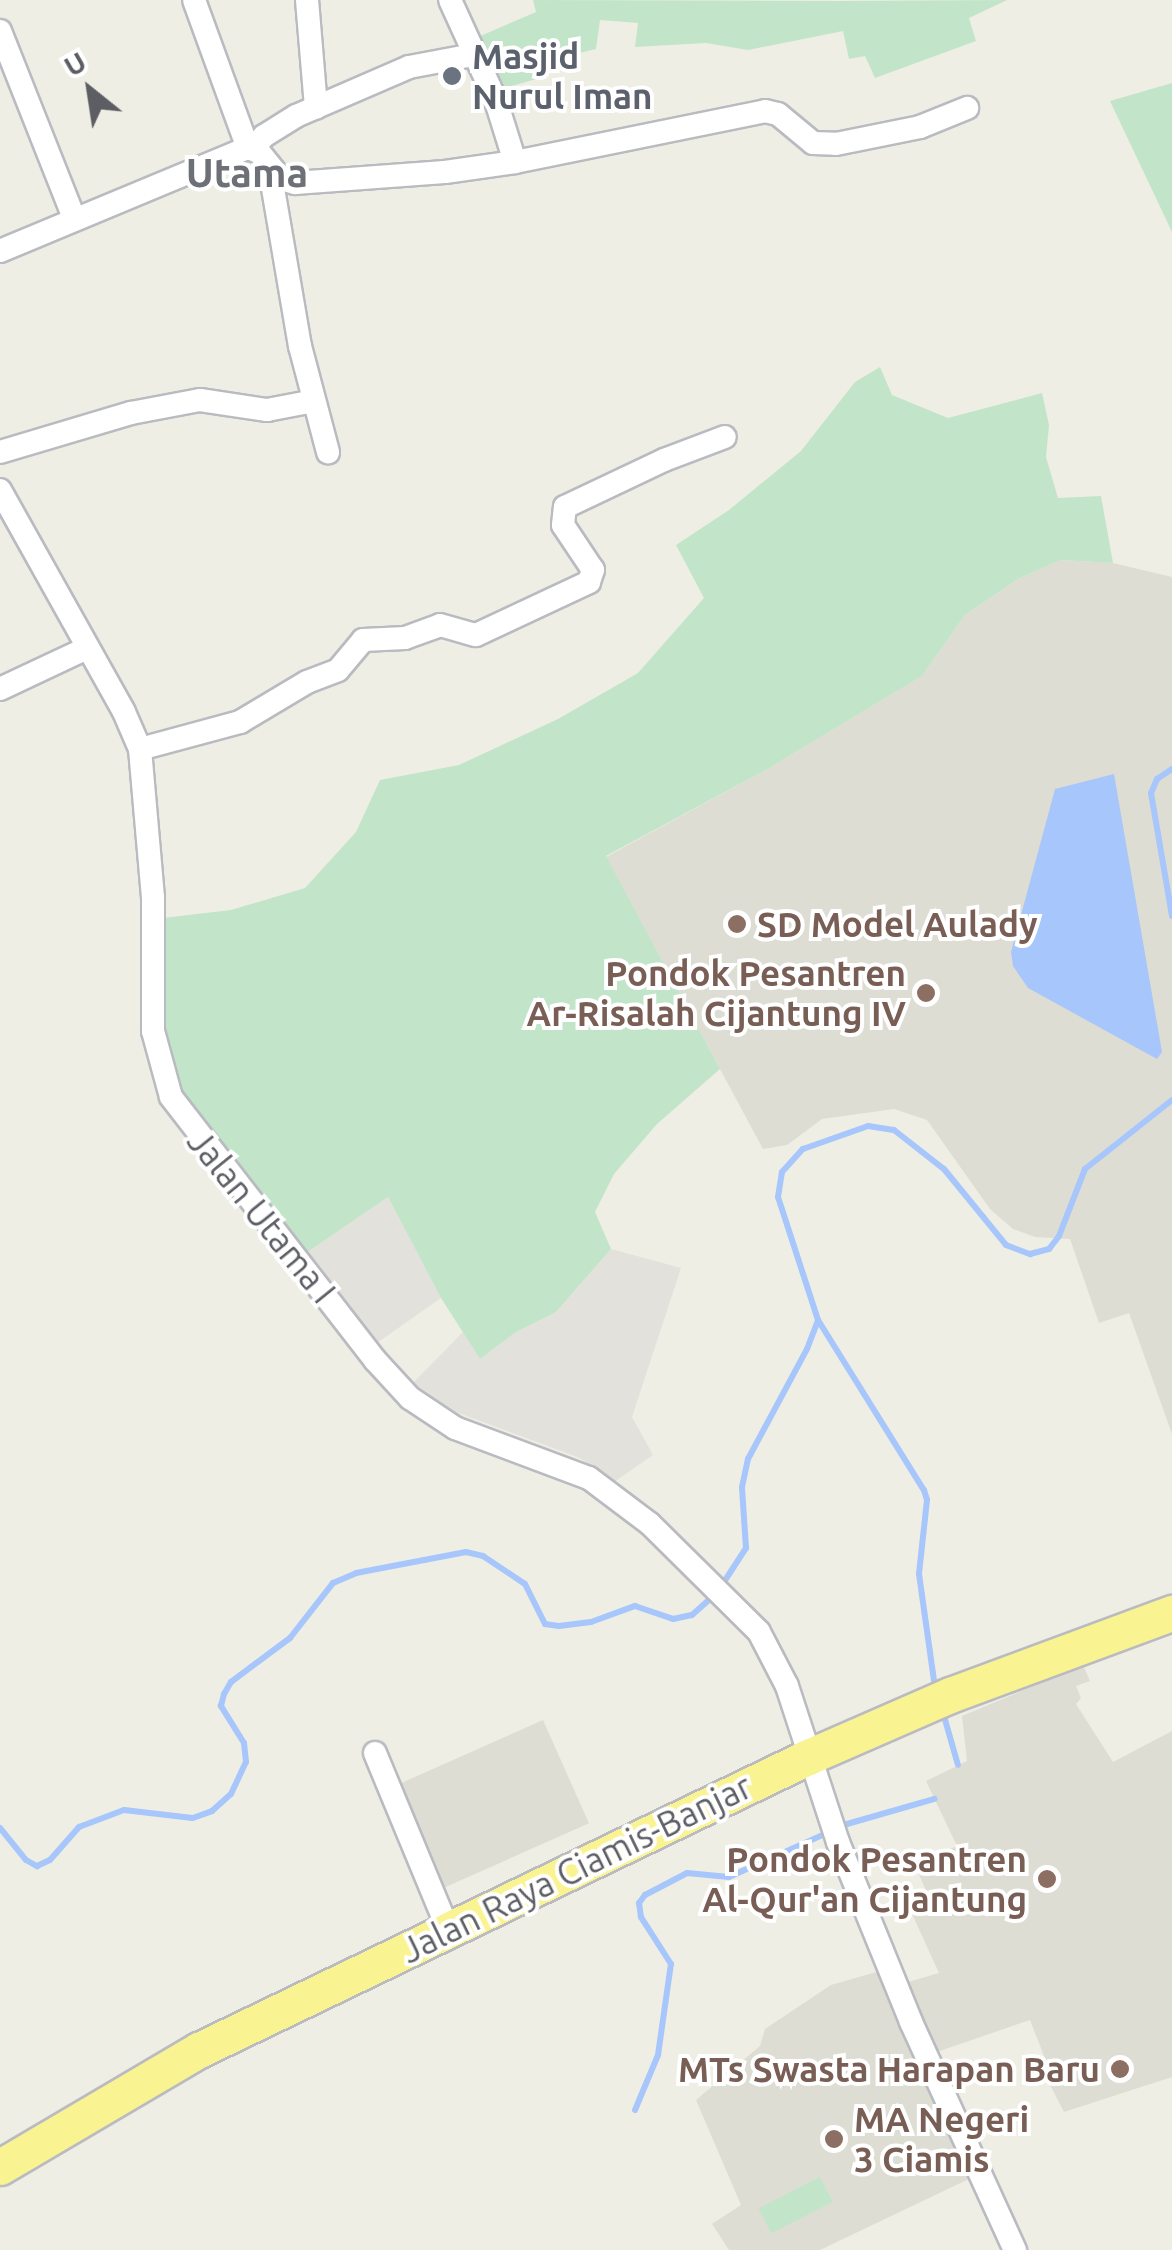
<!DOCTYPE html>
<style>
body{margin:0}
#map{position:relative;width:1172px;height:2250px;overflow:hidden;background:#eeeee4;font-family:Ubuntu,sans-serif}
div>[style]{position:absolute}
.industrial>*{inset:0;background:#e2e1dc}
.education>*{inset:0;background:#deddd3;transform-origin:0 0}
.green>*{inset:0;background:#c2e5c9;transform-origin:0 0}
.water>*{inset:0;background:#a7c6fc}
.stream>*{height:6px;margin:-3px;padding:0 3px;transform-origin:3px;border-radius:3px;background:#a7c6fc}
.roads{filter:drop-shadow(2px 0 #b9bbc0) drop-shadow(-2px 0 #b9bbc0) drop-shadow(0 2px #b9bbc0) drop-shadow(0 -2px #b9bbc0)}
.minor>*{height:22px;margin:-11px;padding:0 11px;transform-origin:11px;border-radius:11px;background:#fff}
.highway>*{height:35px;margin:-17.5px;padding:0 17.5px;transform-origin:17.5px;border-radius:17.5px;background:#f9f391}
.dots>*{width:28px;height:28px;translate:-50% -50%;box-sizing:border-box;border:5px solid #fff;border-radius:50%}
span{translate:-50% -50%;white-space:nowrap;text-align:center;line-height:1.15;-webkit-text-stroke:8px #fff;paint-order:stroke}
.worship-label{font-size:35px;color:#5b616d;font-weight:700}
.left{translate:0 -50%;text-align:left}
.education-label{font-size:35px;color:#785e54;font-weight:700}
.right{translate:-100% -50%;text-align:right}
.street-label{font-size:35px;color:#5c5e64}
.quarter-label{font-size:40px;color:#6d7076;font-weight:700}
.north{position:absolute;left:40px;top:40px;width:100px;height:100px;-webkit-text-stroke:8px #fff;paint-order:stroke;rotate:330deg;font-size:28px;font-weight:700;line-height:40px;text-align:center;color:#5c5e64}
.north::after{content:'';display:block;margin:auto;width:35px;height:45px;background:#5c5e64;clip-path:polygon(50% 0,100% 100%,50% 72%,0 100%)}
</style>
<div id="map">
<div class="industrial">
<i style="clip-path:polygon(388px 1197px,441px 1298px,374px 1345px,306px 1253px)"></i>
<i style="clip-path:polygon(611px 1249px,681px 1268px,632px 1417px,653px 1455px,614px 1482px,580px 1458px,456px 1412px,413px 1383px,463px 1332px,480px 1359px,516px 1332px,556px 1312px)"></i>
</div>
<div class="education">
<i style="clip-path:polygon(1061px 560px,1113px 563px,1172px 577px,1172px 1434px,1129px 1313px,1099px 1323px,1070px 1239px,1035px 1237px,1013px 1229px,990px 1209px,927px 1120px,894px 1109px,822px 1119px,787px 1145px,763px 1149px,606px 857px,766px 770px,922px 676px,965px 615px,1018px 579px)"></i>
<i style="clip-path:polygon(1083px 1665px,1090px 1681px,1076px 1686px,1081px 1698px,1076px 1704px,1113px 1762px,1172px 1731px,1172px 2077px,1064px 2112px,1046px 2077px,1051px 2074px,1030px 2020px,931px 2054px,901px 1984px,939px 1973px,907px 1903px,927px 1893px,915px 1865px,957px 1846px,926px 1781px,967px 1761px,962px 1716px)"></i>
<i style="left:543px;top:1720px;width:113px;height:165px;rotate:66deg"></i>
<i style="clip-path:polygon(880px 1971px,973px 2177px,820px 2250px,729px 2250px,712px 2224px,741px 2205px,696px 2100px,760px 2046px,765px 2029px,831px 1985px)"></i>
</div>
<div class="green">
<i style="clip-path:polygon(533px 0,840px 1px,1007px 0,969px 18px,976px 41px,875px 78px,865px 56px,849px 59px,843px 31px,748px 50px,706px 43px,635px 47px,638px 23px,600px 20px,596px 49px,545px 61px,547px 76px,497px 90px,478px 37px,536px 12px)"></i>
<i style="clip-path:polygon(1172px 83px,1172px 232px,1110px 101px)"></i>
<i style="clip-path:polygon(880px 367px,892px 395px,948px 418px,1042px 393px,1049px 425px,1046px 457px,1058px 498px,1101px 496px,1113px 563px,1061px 560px,1018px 579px,965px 615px,922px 676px,766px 770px,606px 856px,720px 1069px,657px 1124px,614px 1174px,595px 1212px,611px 1249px,556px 1312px,516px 1332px,480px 1359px,441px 1298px,388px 1197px,306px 1253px,193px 1111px,173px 1072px,163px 1032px,163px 918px,231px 910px,305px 888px,356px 832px,380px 780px,459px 765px,558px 719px,638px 673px,704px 598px,676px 545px,729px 510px,801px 451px,855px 382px)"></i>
<i style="left:820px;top:2177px;width:28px;height:69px;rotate:63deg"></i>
</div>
<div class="water">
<i style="clip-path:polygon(1114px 774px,1162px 1052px,1157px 1059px,1028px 988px,1013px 966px,1011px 952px,1055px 789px)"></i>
</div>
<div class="stream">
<i style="left:1172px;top:769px;width:18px;rotate:146deg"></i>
<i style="left:1157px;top:779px;width:15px;rotate:113deg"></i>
<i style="left:1151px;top:793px;width:125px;rotate:80.3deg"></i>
<i style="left:818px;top:1320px;width:200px;rotate:58.1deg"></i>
<i style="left:924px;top:1490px;width:10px;rotate:73deg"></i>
<i style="left:927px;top:1500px;width:74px;rotate:96.2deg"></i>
<i style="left:919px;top:1574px;width:115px;rotate:82deg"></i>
<i style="left:722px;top:1585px;width:44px;rotate:-57deg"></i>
<i style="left:746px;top:1548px;width:61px;rotate:-93.8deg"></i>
<i style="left:742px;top:1487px;width:29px;rotate:-78deg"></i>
<i style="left:748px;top:1459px;width:125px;rotate:-61.8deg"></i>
<i style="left:807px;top:1349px;width:31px;rotate:-69deg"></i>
<i style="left:818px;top:1320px;width:129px;rotate:-108deg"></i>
<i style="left:778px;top:1197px;width:25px;rotate:-81deg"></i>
<i style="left:782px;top:1172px;width:31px;rotate:-48deg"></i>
<i style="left:803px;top:1149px;width:69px;rotate:-19.5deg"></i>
<i style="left:868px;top:1126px;width:26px;rotate:9deg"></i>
<i style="left:894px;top:1130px;width:63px;rotate:38deg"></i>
<i style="left:944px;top:1169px;width:98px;rotate:50.8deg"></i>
<i style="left:1006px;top:1245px;width:26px;rotate:21deg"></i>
<i style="left:1030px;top:1254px;width:20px;rotate:-15deg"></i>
<i style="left:1049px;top:1249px;width:16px;rotate:-52deg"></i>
<i style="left:1059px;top:1236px;width:72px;rotate:-68.8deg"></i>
<i style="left:1085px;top:1169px;width:111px;rotate:-38.4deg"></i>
<i style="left:942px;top:1709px;width:58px;rotate:74.1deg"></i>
<i style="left:0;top:1828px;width:41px;rotate:50.9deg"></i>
<i style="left:26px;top:1860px;width:13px;rotate:29deg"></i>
<i style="left:37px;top:1866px;width:14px;rotate:-25deg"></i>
<i style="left:50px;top:1860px;width:44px;rotate:-48.7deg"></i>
<i style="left:79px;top:1827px;width:48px;rotate:-20.7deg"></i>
<i style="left:124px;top:1810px;width:69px;rotate:6.6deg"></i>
<i style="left:193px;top:1818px;width:20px;rotate:-20deg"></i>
<i style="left:212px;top:1811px;width:25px;rotate:-42deg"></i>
<i style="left:231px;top:1794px;width:35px;rotate:-65deg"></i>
<i style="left:246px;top:1762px;width:19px;rotate:-96deg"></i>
<i style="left:244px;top:1743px;width:44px;rotate:-121.9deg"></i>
<i style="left:221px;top:1706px;width:12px;rotate:-76deg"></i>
<i style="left:224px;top:1694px;width:14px;rotate:-60deg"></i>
<i style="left:231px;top:1682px;width:74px;rotate:-36.7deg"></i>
<i style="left:290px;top:1638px;width:70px;rotate:-52deg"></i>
<i style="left:333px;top:1583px;width:25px;rotate:-23deg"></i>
<i style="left:356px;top:1573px;width:112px;rotate:-10.8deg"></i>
<i style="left:466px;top:1552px;width:17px;rotate:13deg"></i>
<i style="left:483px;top:1556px;width:50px;rotate:33.7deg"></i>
<i style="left:525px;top:1584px;width:45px;rotate:63.4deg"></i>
<i style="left:545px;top:1624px;width:14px;rotate:8deg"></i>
<i style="left:559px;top:1626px;width:32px;rotate:-7deg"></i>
<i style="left:591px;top:1622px;width:47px;rotate:-20deg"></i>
<i style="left:635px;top:1606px;width:40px;rotate:18.9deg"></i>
<i style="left:673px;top:1619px;width:19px;rotate:-12deg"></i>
<i style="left:692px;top:1615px;width:30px;rotate:-42deg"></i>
<i style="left:635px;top:2110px;width:60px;rotate:-67.3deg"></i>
<i style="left:658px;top:2055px;width:92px;rotate:-81.9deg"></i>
<i style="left:671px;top:1964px;width:56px;rotate:-122.6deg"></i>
<i style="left:641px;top:1917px;width:14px;rotate:-98deg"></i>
<i style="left:639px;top:1903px;width:10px;rotate:-53deg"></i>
<i style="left:645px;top:1895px;width:47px;rotate:-27.6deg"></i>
<i style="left:687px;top:1873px;width:42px;rotate:5.4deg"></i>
<i style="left:729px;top:1877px;width:129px;rotate:-24.2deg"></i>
<i style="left:847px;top:1824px;width:91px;rotate:-16deg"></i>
</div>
<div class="roads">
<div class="minor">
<i style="left:194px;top:0;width:158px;rotate:70deg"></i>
<i style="left:307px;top:0;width:108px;rotate:85.2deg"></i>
<i style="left:450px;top:0;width:111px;rotate:65.5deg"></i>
<i style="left:496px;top:101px;width:64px;rotate:72.7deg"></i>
<i style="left:0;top:31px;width:201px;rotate:68.4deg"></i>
<i style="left:253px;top:149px;width:17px;rotate:-50deg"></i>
<i style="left:264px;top:136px;width:38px;rotate:-32deg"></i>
<i style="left:296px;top:116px;width:123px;rotate:-23.4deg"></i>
<i style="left:409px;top:67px;width:65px;rotate:-10.6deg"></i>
<i style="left:269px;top:165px;width:184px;rotate:80.3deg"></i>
<i style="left:300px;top:346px;width:110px;rotate:75.2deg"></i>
<i style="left:0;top:251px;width:269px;rotate:-22.6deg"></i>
<i style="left:248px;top:148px;width:12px;rotate:20deg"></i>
<i style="left:259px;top:152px;width:35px;rotate:51deg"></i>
<i style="left:281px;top:179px;width:15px;rotate:16deg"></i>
<i style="left:295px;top:183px;width:150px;rotate:-4.2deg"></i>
<i style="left:445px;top:172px;width:71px;rotate:-8.1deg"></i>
<i style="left:515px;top:162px;width:255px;rotate:-11.5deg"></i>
<i style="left:765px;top:111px;width:13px;rotate:13deg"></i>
<i style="left:778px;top:114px;width:45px;rotate:39.6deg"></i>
<i style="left:813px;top:143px;width:23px;rotate:2deg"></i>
<i style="left:836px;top:144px;width:86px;rotate:-11.4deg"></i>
<i style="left:920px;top:127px;width:51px;rotate:-22deg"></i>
<i style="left:0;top:452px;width:137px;rotate:-16.6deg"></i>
<i style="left:131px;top:413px;width:70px;rotate:-10.7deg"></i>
<i style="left:200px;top:400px;width:68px;rotate:8.5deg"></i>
<i style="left:267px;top:410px;width:48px;rotate:-10.8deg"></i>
<i style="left:0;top:490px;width:254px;rotate:60.8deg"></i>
<i style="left:124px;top:712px;width:40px;rotate:66.6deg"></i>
<i style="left:140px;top:749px;width:149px;rotate:85deg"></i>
<i style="left:153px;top:897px;width:134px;rotate:90deg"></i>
<i style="left:153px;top:1031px;width:68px;rotate:74.7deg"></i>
<i style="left:171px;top:1097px;width:333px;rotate:52.2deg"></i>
<i style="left:375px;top:1360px;width:52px;rotate:47.4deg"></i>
<i style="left:410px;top:1398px;width:54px;rotate:33.7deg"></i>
<i style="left:455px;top:1428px;width:143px;rotate:20.5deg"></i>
<i style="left:589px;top:1478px;width:76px;rotate:37deg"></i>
<i style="left:650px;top:1524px;width:153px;rotate:44.7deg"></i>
<i style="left:759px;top:1632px;width:61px;rotate:62.6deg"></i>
<i style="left:787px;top:1686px;width:164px;rotate:71.9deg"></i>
<i style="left:838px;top:1842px;width:194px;rotate:67.9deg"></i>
<i style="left:911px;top:2022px;width:251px;rotate:65.5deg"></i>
<i style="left:0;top:689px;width:96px;rotate:-25.2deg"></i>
<i style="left:140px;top:749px;width:104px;rotate:-15.1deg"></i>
<i style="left:240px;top:722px;width:78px;rotate:-30.8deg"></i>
<i style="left:307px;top:682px;width:33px;rotate:-21deg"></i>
<i style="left:338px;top:670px;width:39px;rotate:-50deg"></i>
<i style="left:363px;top:640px;width:42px;rotate:-2.7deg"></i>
<i style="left:405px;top:638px;width:37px;rotate:-20deg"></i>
<i style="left:440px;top:625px;width:37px;rotate:16deg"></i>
<i style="left:476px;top:635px;width:125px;rotate:-25.1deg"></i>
<i style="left:589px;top:582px;width:13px;rotate:-72deg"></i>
<i style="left:593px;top:570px;width:54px;rotate:-123.7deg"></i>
<i style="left:563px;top:525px;width:18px;rotate:-84deg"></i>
<i style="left:565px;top:507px;width:110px;rotate:-25.4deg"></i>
<i style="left:664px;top:460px;width:65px;rotate:-20.7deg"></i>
<i style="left:375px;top:1753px;width:191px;rotate:67.5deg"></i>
</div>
<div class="highway">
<i style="left:0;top:2167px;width:231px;rotate:-30.5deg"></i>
<i style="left:199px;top:2050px;width:676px;rotate:-25.69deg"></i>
<i style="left:808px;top:1757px;width:155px;rotate:-23.6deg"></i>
<i style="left:950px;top:1695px;width:237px;rotate:-20.3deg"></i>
</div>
</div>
<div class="dots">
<i style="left:452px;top:76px;background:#6b7280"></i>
<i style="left:737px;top:924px;background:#8d6e63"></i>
<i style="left:926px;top:993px;background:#8d6e63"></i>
<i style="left:1047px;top:1879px;background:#8d6e63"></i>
<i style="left:1120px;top:2069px;background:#8d6e63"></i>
<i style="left:834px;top:2139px;background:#8d6e63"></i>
</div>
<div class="worship-label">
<span class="left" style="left:472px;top:76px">Masjid<br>Nurul Iman</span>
</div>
<div class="education-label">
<span class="left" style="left:757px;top:924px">SD Model Aulady</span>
<span class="right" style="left:906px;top:993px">Pondok Pesantren<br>Ar-Risalah Cijantung IV</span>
<span class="right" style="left:1027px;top:1879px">Pondok Pesantren<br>Al-Qur'an Cijantung</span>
<span class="right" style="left:1100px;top:2069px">MTs Swasta Harapan Baru</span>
<span class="left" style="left:854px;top:2139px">MA Negeri<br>3 Ciamis</span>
</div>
<div class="street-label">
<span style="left:262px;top:1216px;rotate:51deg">Jalan Utama I</span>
<span style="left:576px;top:1868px;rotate:-26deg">Jalan Raya Ciamis-Banjar</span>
</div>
<div class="quarter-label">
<span style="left:247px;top:173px">Utama</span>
</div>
<div class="north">U</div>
</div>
